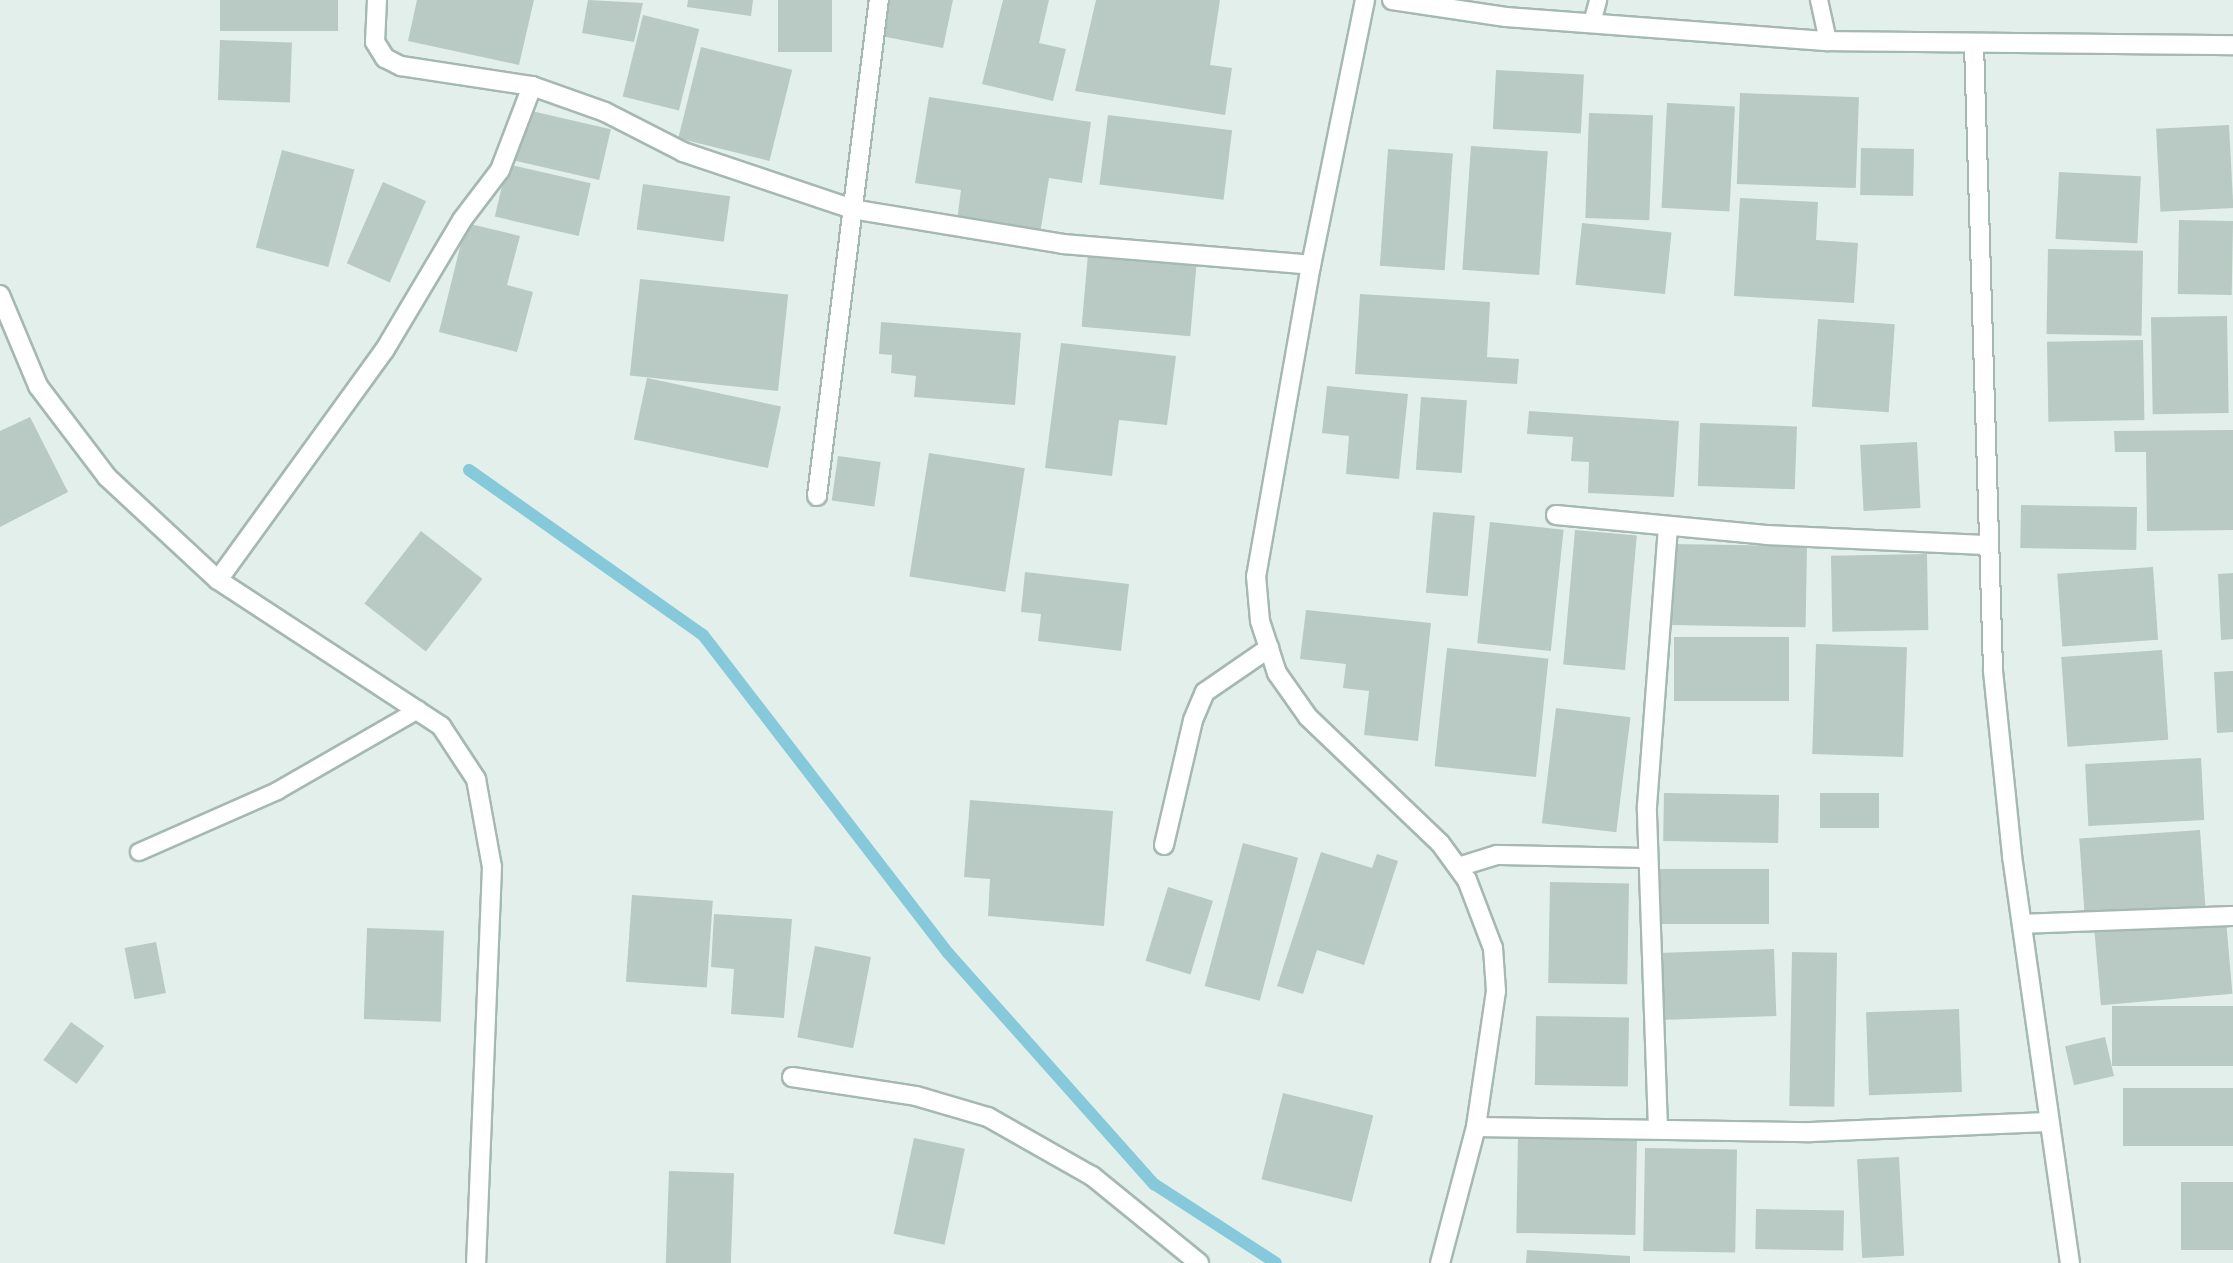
<!DOCTYPE html>
<style>
body{margin:0}
#map{position:relative;width:2233px;height:1263px;overflow:hidden;background:#e3efea;font-family:"DejaVu Sans",sans-serif}
div>[style]{position:absolute}
.stream>*{height:12px;margin:-6px;padding:0 6px;transform-origin:6px;border-radius:6px;background:#85c9da}
.building>*{inset:0;background:#b8cac3;transform-origin:0 0}
.roads{filter:drop-shadow(2px 0 #a5b8b2) drop-shadow(-2px 0 #a5b8b2) drop-shadow(0 2px #a5b8b2) drop-shadow(0 -2px #a5b8b2)}
.lane>*{height:16px;margin:-8px;padding:0 8px;transform-origin:8px;border-radius:8px;background:#fff}
.street>*{height:18px;margin:-9px;padding:0 9px;transform-origin:9px;border-radius:9px;background:#fff}
.secondary>*{height:18px;margin:-9px;padding:0 9px;transform-origin:9px;border-radius:9px;background:#fff}
span{translate:-50% -50%;white-space:nowrap;text-align:center;line-height:1.15;-webkit-text-stroke:4.5px #f4faf8;paint-order:stroke}
</style>
<div id="map">
<div class="stream">
<i style="left:469px;top:470px;width:286px;rotate:35.2deg"></i>
<i style="left:703px;top:635px;width:401px;rotate:52.4deg"></i>
<i style="left:948px;top:953px;width:310px;rotate:48.3deg"></i>
<i style="left:1154px;top:1184px;width:145px;rotate:32.9deg"></i>
</div>
<div class="building">
<i style="left:220px;top:0;width:118px;height:31px"></i>
<i style="clip-path:polygon(417px 0,534px 0,519px 65px,408px 41px)"></i>
<i style="clip-path:polygon(588px 0,643px 3px,634px 42px,582px 33px)"></i>
<i style="clip-path:polygon(688px 0,753px 0,751px 16px,687px 7px)"></i>
<i style="left:778px;top:0;width:54px;height:52px"></i>
<i style="clip-path:polygon(883px 0,953px 0,943px 48px,876px 35px)"></i>
<i style="clip-path:polygon(1003px 0,1049px 0,1039px 43px,1066px 49px,1053px 101px,982px 84px)"></i>
<i style="clip-path:polygon(1096px 0,1220px 0,1210px 65px,1232px 68px,1225px 115px,1075px 91px)"></i>
<i style="left:643px;top:15px;width:58px;height:84px;rotate:14deg"></i>
<i style="left:220px;top:40px;width:72px;height:60px;rotate:2deg"></i>
<i style="left:701px;top:47px;width:94px;height:94px;rotate:14deg"></i>
<i style="left:1496px;top:70px;width:88px;height:59px;rotate:3deg"></i>
<i style="left:1740px;top:93px;width:119px;height:91px;rotate:2deg"></i>
<i style="clip-path:polygon(929px 97px,1091px 122px,1082px 183px,1049px 178px,1040px 234px,957px 221px,961px 190px,915px 183px)"></i>
<i style="left:1667px;top:103px;width:68px;height:105px;rotate:3deg"></i>
<i style="left:527px;top:110px;width:86px;height:52px;rotate:13deg"></i>
<i style="left:1589px;top:113px;width:64px;height:105px;rotate:2deg"></i>
<i style="left:1108px;top:115px;width:125px;height:70px;rotate:7deg"></i>
<i style="left:2229px;top:125px;width:83px;height:73px;rotate:87deg"></i>
<i style="left:1471px;top:146px;width:77px;height:124px;rotate:4deg"></i>
<i style="left:1861px;top:148px;width:53px;height:47px;rotate:1deg"></i>
<i style="left:1388px;top:149px;width:65px;height:117px;rotate:4deg"></i>
<i style="left:282px;top:150px;width:75px;height:101px;rotate:15deg"></i>
<i style="left:507px;top:164px;width:86px;height:54px;rotate:13deg"></i>
<i style="left:2059px;top:172px;width:82px;height:67px;rotate:3deg"></i>
<i style="left:383px;top:182px;width:47px;height:89px;rotate:24deg"></i>
<i style="left:643px;top:184px;width:88px;height:46px;rotate:8deg"></i>
<i style="clip-path:polygon(1740px 198px,1818px 202px,1816px 240px,1858px 243px,1854px 303px,1734px 296px)"></i>
<i style="left:2179px;top:220px;width:54px;height:74px;rotate:1deg"></i>
<i style="clip-path:polygon(466px 223px,520px 236px,507px 285px,533px 292px,517px 352px,439px 332px)"></i>
<i style="left:1582px;top:223px;width:90px;height:62px;rotate:6deg"></i>
<i style="left:2048px;top:249px;width:95px;height:85px;rotate:1deg"></i>
<i style="left:1088px;top:254px;width:109px;height:73px;rotate:5deg"></i>
<i style="left:640px;top:279px;width:149px;height:97px;rotate:6deg"></i>
<i style="clip-path:polygon(1360px 294px,1490px 302px,1487px 357px,1519px 359px,1517px 384px,1355px 374px)"></i>
<i style="left:2227px;top:316px;width:97px;height:76px;rotate:89deg"></i>
<i style="left:1818px;top:319px;width:77px;height:88px;rotate:4deg"></i>
<i style="clip-path:polygon(881px 322px,1021px 333px,1015px 405px,914px 397px,916px 376px,891px 373px,892px 355px,879px 354px)"></i>
<i style="left:2143px;top:340px;width:80px;height:96px;rotate:89deg"></i>
<i style="clip-path:polygon(1061px 343px,1176px 356px,1167px 425px,1119px 420px,1112px 476px,1045px 468px)"></i>
<i style="left:647px;top:378px;width:137px;height:63px;rotate:12deg"></i>
<i style="clip-path:polygon(1327px 386px,1408px 394px,1399px 479px,1346px 474px,1349px 436px,1322px 433px)"></i>
<i style="left:1421px;top:397px;width:46px;height:73px;rotate:4deg"></i>
<i style="clip-path:polygon(1529px 411px,1679px 421px,1674px 497px,1588px 493px,1589px 462px,1571px 461px,1573px 437px,1527px 434px)"></i>
<i style="clip-path:polygon(30px 417px,68px 492px,0 527px,0 431px)"></i>
<i style="left:1700px;top:423px;width:97px;height:63px;rotate:2deg"></i>
<i style="clip-path:polygon(2233px 430px,2233px 530px,2147px 531px,2146px 452px,2115px 452px,2114px 431px)"></i>
<i style="left:1917px;top:442px;width:66px;height:57px;rotate:87deg"></i>
<i style="left:929px;top:453px;width:97px;height:125px;rotate:9deg"></i>
<i style="left:838px;top:456px;width:43px;height:45px;rotate:8deg"></i>
<i style="left:2021px;top:505px;width:116px;height:43px;rotate:1deg"></i>
<i style="left:1433px;top:512px;width:42px;height:81px;rotate:5deg"></i>
<i style="left:1490px;top:522px;width:74px;height:122px;rotate:6deg"></i>
<i style="left:1575px;top:530px;width:62px;height:135px;rotate:5deg"></i>
<i style="left:421px;top:531px;width:78px;height:92px;rotate:38deg"></i>
<i style="left:1673px;top:544px;width:134px;height:81px;rotate:1deg"></i>
<i style="left:1927px;top:554px;width:76px;height:96px;rotate:89deg"></i>
<i style="left:2153px;top:567px;width:73px;height:96px;rotate:86deg"></i>
<i style="clip-path:polygon(1025px 572px,1129px 584px,1121px 651px,1038px 641px,1041px 614px,1021px 612px)"></i>
<i style="clip-path:polygon(2233px 573px,2233px 639px,2221px 640px,2218px 574px)"></i>
<i style="clip-path:polygon(1306px 610px,1431px 623px,1418px 741px,1364px 735px,1369px 691px,1343px 688px,1346px 664px,1300px 659px)"></i>
<i style="left:1674px;top:637px;width:115px;height:64px"></i>
<i style="left:1816px;top:644px;width:91px;height:110px;rotate:2deg"></i>
<i style="left:1447px;top:648px;width:102px;height:119px;rotate:6deg"></i>
<i style="left:2162px;top:650px;width:90px;height:101px;rotate:86deg"></i>
<i style="clip-path:polygon(2233px 671px,2233px 732px,2217px 733px,2214px 672px)"></i>
<i style="left:1556px;top:708px;width:75px;height:116px;rotate:7deg"></i>
<i style="left:2201px;top:758px;width:62px;height:116px;rotate:87deg"></i>
<i style="left:1664px;top:793px;width:115px;height:48px;rotate:1deg"></i>
<i style="left:1879px;top:793px;width:35px;height:59px;rotate:90deg"></i>
<i style="clip-path:polygon(970px 800px,1113px 811px,1104px 926px,988px 916px,990px 879px,964px 877px)"></i>
<i style="left:2200px;top:830px;width:79px;height:121px;rotate:86deg"></i>
<i style="left:1243px;top:843px;width:57px;height:148px;rotate:15deg"></i>
<i style="clip-path:polygon(1321px 852px,1372px 868px,1377px 854px,1398px 861px,1364px 965px,1317px 950px,1303px 994px,1277px 986px)"></i>
<i style="left:1653px;top:869px;width:116px;height:55px"></i>
<i style="left:1550px;top:882px;width:79px;height:101px;rotate:1deg"></i>
<i style="left:1168px;top:887px;width:47px;height:77px;rotate:17deg"></i>
<i style="left:632px;top:895px;width:81px;height:87px;rotate:4deg"></i>
<i style="clip-path:polygon(714px 914px,792px 919px,784px 1018px,731px 1014px,734px 969px,711px 967px)"></i>
<i style="left:2226px;top:920px;width:74px;height:132px;rotate:85deg"></i>
<i style="left:367px;top:928px;width:77px;height:91px;rotate:2deg"></i>
<i style="left:156px;top:942px;width:52px;height:32px;rotate:79deg"></i>
<i style="left:815px;top:946px;width:57px;height:93px;rotate:11deg"></i>
<i style="left:1774px;top:949px;width:67px;height:116px;rotate:88deg"></i>
<i style="left:1792px;top:952px;width:45px;height:154px;rotate:1deg"></i>
<i style="left:2233px;top:1006px;width:60px;height:121px;rotate:90deg"></i>
<i style="left:1959px;top:1009px;width:83px;height:93px;rotate:88deg"></i>
<i style="left:1536px;top:1016px;width:93px;height:69px;rotate:1deg"></i>
<i style="left:71px;top:1022px;width:41px;height:47px;rotate:36deg"></i>
<i style="left:2105px;top:1037px;width:40px;height:41px;rotate:77deg"></i>
<i style="left:2233px;top:1088px;width:58px;height:110px;rotate:90deg"></i>
<i style="left:1283px;top:1093px;width:93px;height:89px;rotate:14deg"></i>
<i style="left:1518px;top:1137px;width:119px;height:96px;rotate:1deg"></i>
<i style="left:914px;top:1138px;width:52px;height:98px;rotate:12deg"></i>
<i style="left:1645px;top:1148px;width:92px;height:103px;rotate:1deg"></i>
<i style="left:1899px;top:1157px;width:99px;height:42px;rotate:87deg"></i>
<i style="left:669px;top:1171px;width:65px;height:92px;rotate:2deg"></i>
<i style="left:2233px;top:1182px;width:68px;height:52px;rotate:90deg"></i>
<i style="left:1756px;top:1209px;width:88px;height:40px;rotate:1deg"></i>
<i style="clip-path:polygon(1527px 1250px,1630px 1256px,1630px 1263px,1526px 1263px)"></i>
</div>
<div class="roads">
<div class="lane">
<i style="left:1819px;top:0;width:42px;rotate:77.6deg"></i>
<i style="left:1592px;top:23px;width:24px;rotate:-75deg"></i>
<i style="left:139px;top:852px;width:151px;rotate:-23.8deg"></i>
<i style="left:277px;top:791px;width:163px;rotate:-29.9deg"></i>
</div>
<div class="street">
<i style="left:377px;top:0;width:42px;rotate:92.7deg"></i>
<i style="left:375px;top:42px;width:19px;rotate:58deg"></i>
<i style="left:385px;top:58px;width:18px;rotate:27deg"></i>
<i style="left:401px;top:66px;width:133px;rotate:8.7deg"></i>
<i style="left:1365px;top:0;width:270px;rotate:101.5deg"></i>
<i style="left:1311px;top:265px;width:316px;rotate:100deg"></i>
<i style="left:1256px;top:576px;width:45px;rotate:84.9deg"></i>
<i style="left:1260px;top:621px;width:55px;rotate:71.9deg"></i>
<i style="left:1277px;top:673px;width:54px;rotate:54.8deg"></i>
<i style="left:1308px;top:717px;width:182px;rotate:43.7deg"></i>
<i style="left:1440px;top:843px;width:46px;rotate:53.9deg"></i>
<i style="left:1467px;top:880px;width:73px;rotate:69.1deg"></i>
<i style="left:1493px;top:948px;width:43px;rotate:86deg"></i>
<i style="left:1496px;top:991px;width:137px;rotate:98.4deg"></i>
<i style="left:1476px;top:1127px;width:141px;rotate:104.8deg"></i>
<i style="left:0;top:295px;width:99px;rotate:67.3deg"></i>
<i style="left:38px;top:386px;width:114px;rotate:52.8deg"></i>
<i style="left:107px;top:477px;width:151px;rotate:42.9deg"></i>
<i style="left:218px;top:580px;width:267px;rotate:33.2deg"></i>
<i style="left:441px;top:726px;width:64px;rotate:56.6deg"></i>
<i style="left:476px;top:779px;width:89px;rotate:79.7deg"></i>
<i style="left:492px;top:867px;width:396px;rotate:92.3deg"></i>
<i style="left:817px;top:496px;width:500px;rotate:-82.9deg"></i>
<i style="left:1556px;top:515px;width:211px;rotate:5.4deg"></i>
<i style="left:1766px;top:535px;width:219px;rotate:2.6deg"></i>
<i style="left:218px;top:580px;width:283px;rotate:-54.1deg"></i>
<i style="left:384px;top:351px;width:152px;rotate:-59.2deg"></i>
<i style="left:462px;top:220px;width:63px;rotate:-52.8deg"></i>
<i style="left:500px;top:170px;width:90px;rotate:-69.1deg"></i>
<i style="left:532px;top:86px;width:77px;rotate:19.6deg"></i>
<i style="left:605px;top:112px;width:88px;rotate:27.1deg"></i>
<i style="left:683px;top:152px;width:178px;rotate:18.6deg"></i>
<i style="left:852px;top:209px;width:214px;rotate:9.4deg"></i>
<i style="left:1063px;top:244px;width:249px;rotate:4.8deg"></i>
<i style="left:1164px;top:845px;width:128px;rotate:-76.9deg"></i>
<i style="left:1193px;top:720px;width:30px;rotate:-67deg"></i>
<i style="left:1205px;top:692px;width:78px;rotate:-34.5deg"></i>
<i style="left:1458px;top:867px;width:41px;rotate:-17.1deg"></i>
<i style="left:1497px;top:855px;width:149px;rotate:1.2deg"></i>
<i style="left:2022px;top:924px;width:211px;rotate:-2.2deg"></i>
<i style="left:792px;top:1077px;width:125px;rotate:8.7deg"></i>
<i style="left:916px;top:1096px;width:75px;rotate:16.3deg"></i>
<i style="left:988px;top:1117px;width:120px;rotate:29.6deg"></i>
<i style="left:1092px;top:1176px;width:138px;rotate:39.1deg"></i>
<i style="left:1476px;top:1127px;width:335px;rotate:0.9deg"></i>
<i style="left:1811px;top:1132px;width:237px;rotate:-2.4deg"></i>
<i style="left:1658px;top:1129px;width:323px;rotate:-92deg"></i>
<i style="left:1647px;top:806px;width:280px;rotate:-85.7deg"></i>
</div>
<div class="secondary">
<i style="left:1392px;top:0;width:115px;rotate:8.5deg"></i>
<i style="left:1506px;top:17px;width:323px;rotate:4.3deg"></i>
<i style="left:1828px;top:41px;width:405px;rotate:0.6deg"></i>
<i style="left:1974px;top:44px;width:627px;rotate:88.26deg"></i>
<i style="left:1993px;top:671px;width:186px;rotate:84.1deg"></i>
<i style="left:2012px;top:856px;width:411px;rotate:81.9deg"></i>
</div>
</div>
</div>
